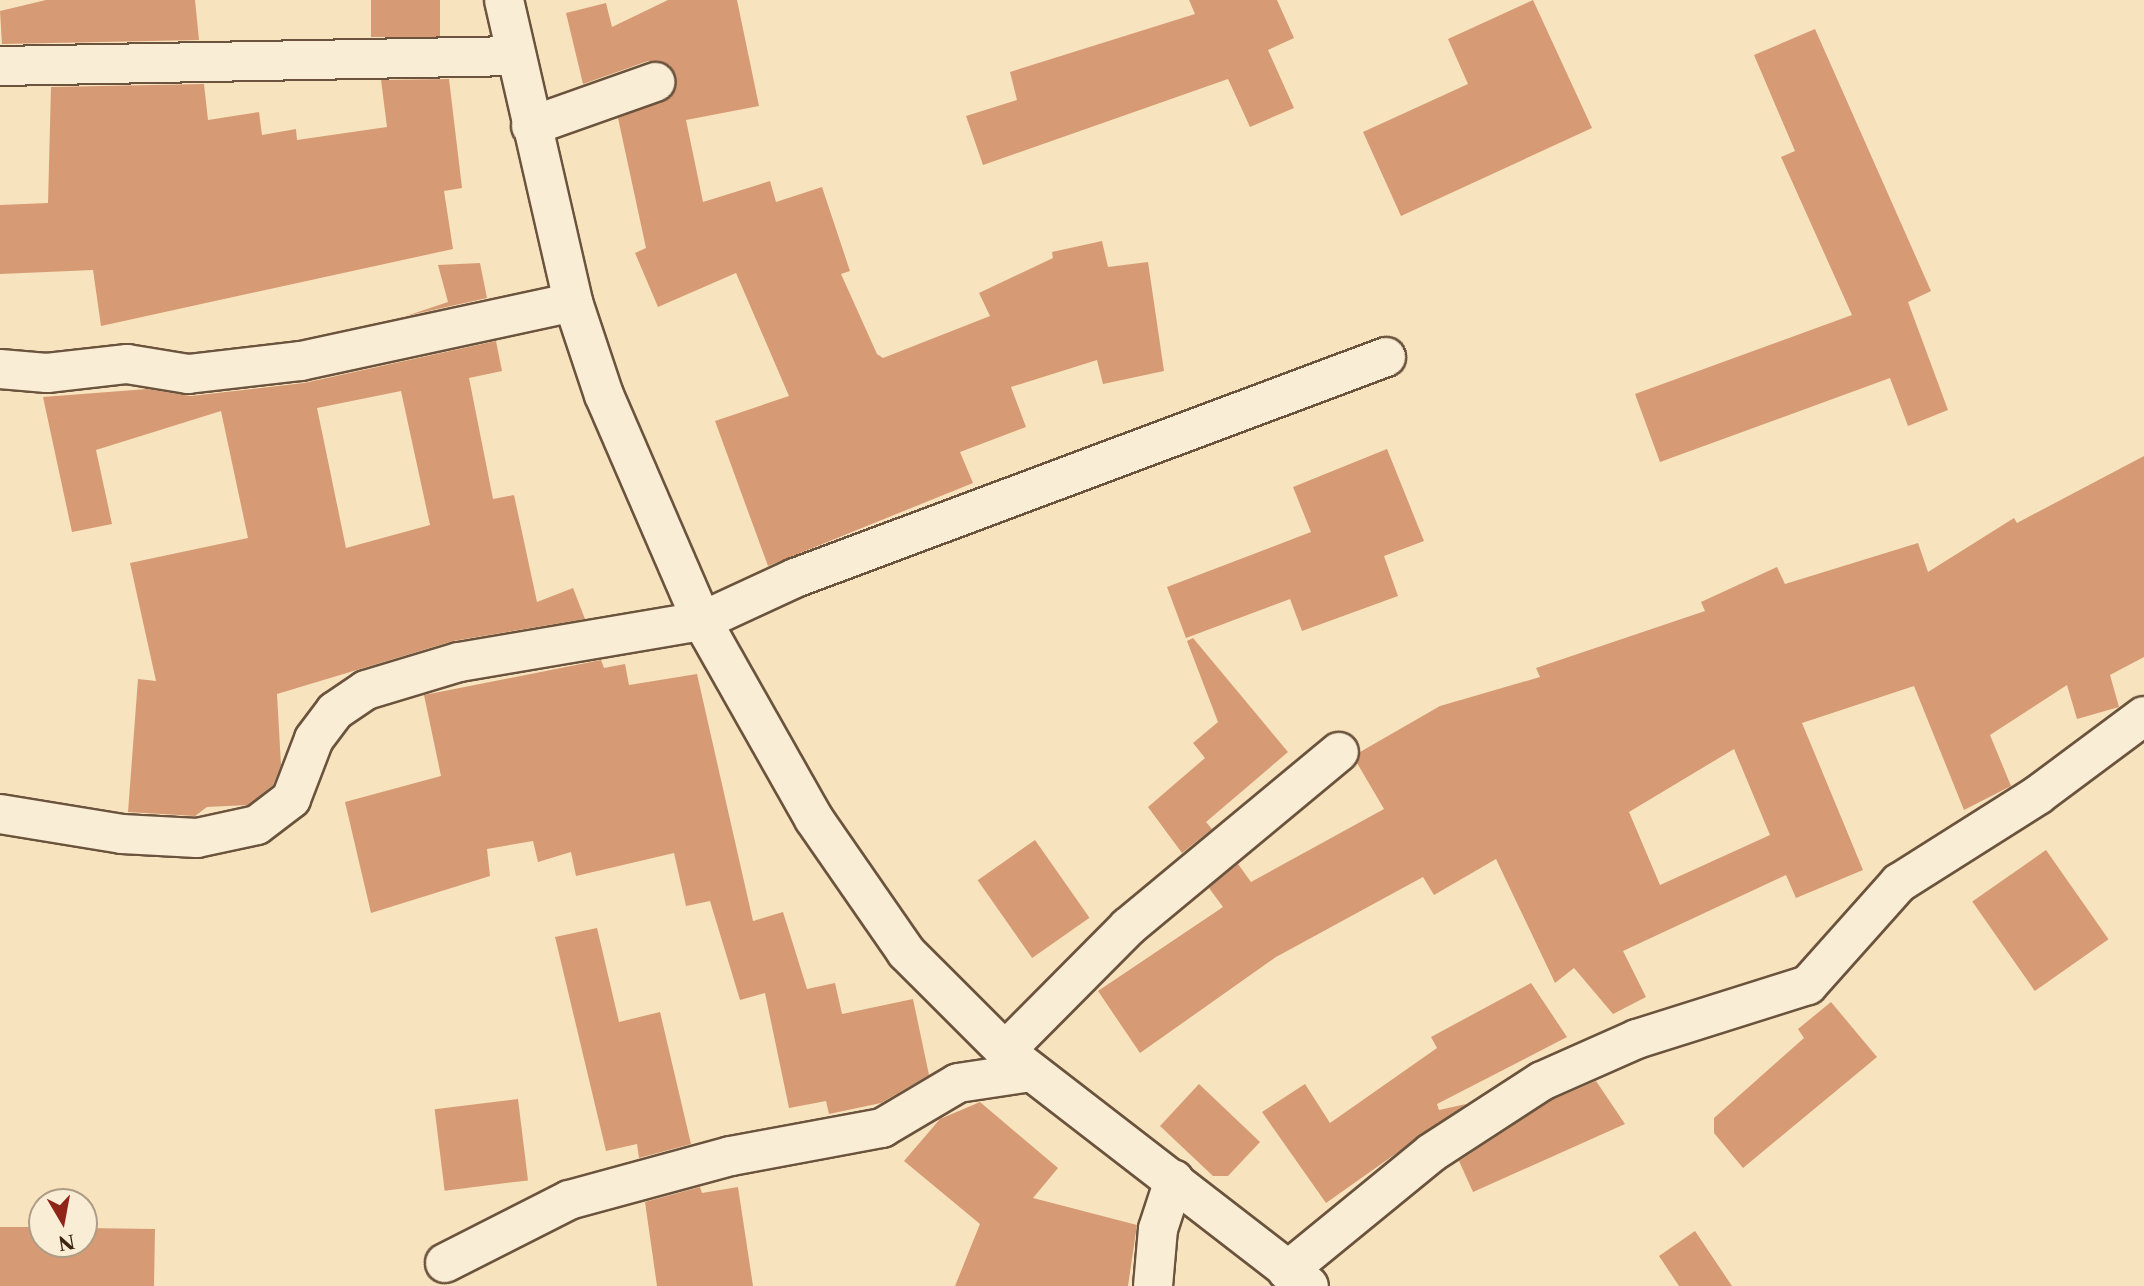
<!DOCTYPE html>
<style>
body{margin:0}
#map{position:relative;width:2144px;height:1286px;overflow:hidden;background:#f7e3be;font-family:"Libre Caslon Text",serif}
div>[style]{position:absolute}
.building>*{inset:0;background:#d69b75;transform-origin:0 0}
.roads{filter:drop-shadow(2px 0 #6b533d) drop-shadow(-2px 0 #6b533d) drop-shadow(0 2px #6b533d) drop-shadow(0 -2px #6b533d)}
.minor>*{height:38px;margin:-19px;padding:0 19px;transform-origin:19px;border-radius:19px;background:#faedd5}
span{translate:-50% -50%;white-space:nowrap;text-align:center;line-height:1.15;-webkit-text-stroke:5px #faedd5;paint-order:stroke}
.north{position:absolute;left:28px;top:1188px;width:70px;height:70px;box-sizing:border-box;background:#faedd5;border:2px solid #ae9c87;border-radius:50%;rotate:170deg;font-size:19px;font-weight:700;line-height:28px;text-align:center;color:#3c2312}
.north::after{content:'';display:block;margin:auto;width:24px;height:32px;background:#8f2418;clip-path:polygon(50% 0,100% 100%,50% 72%,0 100%)}
</style>
<div id="map">
<div class="building">
<i style="clip-path:polygon(46px 0,195px 0,199px 40px,2px 44px,0 11px)"></i>
<i style="left:371px;top:0;width:69px;height:37px"></i>
<i style="clip-path:polygon(668px 0,737px 0,759px 106px,686px 120px,703px 202px,770px 181px,776px 202px,822px 187px,850px 271px,841px 274px,877px 354px,883px 358px,990px 316px,979px 293px,1053px 258px,1052px 252px,1102px 241px,1108px 267px,1148px 262px,1164px 371px,1103px 384px,1097px 360px,1011px 387px,1026px 427px,960px 452px,973px 483px,768px 566px,715px 421px,789px 396px,736px 273px,658px 307px,635px 253px,646px 248px,618px 118px,671px 97px,675px 74px,669px 65px,648px 61px,583px 84px,566px 13px,606px 3px,612px 27px)"></i>
<i style="clip-path:polygon(1189px 0,1277px 0,1294px 38px,1268px 50px,1294px 108px,1250px 127px,1228px 79px,983px 165px,966px 116px,1017px 100px,1010px 72px,1195px 14px)"></i>
<i style="clip-path:polygon(1533px 0,1592px 128px,1401px 216px,1363px 132px,1468px 84px,1448px 39px)"></i>
<i style="clip-path:polygon(1815px 29px,1931px 291px,1908px 302px,1948px 410px,1908px 426px,1890px 378px,1660px 462px,1635px 394px,1852px 315px,1781px 157px,1795px 151px,1754px 55px)"></i>
<i style="clip-path:polygon(449px 79px,462px 188px,444px 191px,453px 249px,101px 326px,93px 270px,0 274px,0 205px,48px 203px,51px 87px,204px 84px,208px 120px,259px 112px,262px 135px,296px 129px,297px 140px,387px 127px,381px 80px)"></i>
<i style="clip-path:polygon(480px 263px,487px 298px,406px 316px,448px 302px,438px 265px)"></i>
<i style="clip-path:polygon(evenodd,496px 341px,502px 371px,469px 378px,493px 499px,514px 495px,537px 602px,573px 588px,585px 619px,453px 641px,277px 694px,281px 765px,273px 785px,248px 805px,207px 807px,195px 816px,128px 812px,138px 679px,156px 681px,130px 563px,248px 538px,221px 411px,96px 450px,112px 524px,72px 532px,43px 397px,147px 389px,191px 396px,304px 383px,496px 341px,401px 391px,430px 525px,346px 548px,317px 408px,401px 391px)"></i>
<i style="clip-path:polygon(1387px 449px,1424px 541px,1384px 556px,1398px 596px,1302px 631px,1290px 599px,1186px 638px,1167px 587px,1311px 532px,1293px 487px)"></i>
<i style="clip-path:polygon(evenodd,2144px 456px,2144px 657px,2110px 675px,2119px 707px,2077px 719px,2067px 685px,1990px 735px,2011px 786px,1964px 810px,1914px 686px,1802px 723px,1863px 870px,1796px 898px,1786px 875px,1623px 951px,1646px 997px,1613px 1014px,1574px 968px,1555px 983px,1496px 859px,1434px 895px,1423px 877px,1276px 957px,1140px 1053px,1098px 991px,1223px 907px,1209px 888px,1238px 864px,1251px 882px,1384px 809px,1357px 763px,1360px 752px,1440px 706px,1540px 677px,1536px 668px,1705px 611px,1701px 602px,1777px 567px,1785px 584px,1918px 543px,1928px 572px,2014px 518px,2017px 523px,2144px 456px,1734px 749px,1770px 835px,1660px 885px,1629px 812px,1734px 749px)"></i>
<i style="clip-path:polygon(1193px 638px,1288px 752px,1206px 822px,1212px 829px,1182px 853px,1148px 807px,1205px 758px,1193px 743px,1218px 722px,1187px 641px)"></i>
<i style="clip-path:polygon(601px 660px,604px 668px,625px 664px,629px 685px,697px 674px,753px 921px,783px 912px,807px 989px,835px 983px,842px 1014px,913px 999px,929px 1075px,881px 1103px,829px 1114px,826px 1101px,789px 1108px,765px 993px,740px 1000px,710px 901px,686px 906px,674px 853px,576px 876px,571px 852px,538px 862px,533px 841px,487px 849px,490px 876px,371px 913px,345px 802px,441px 776px,424px 695px)"></i>
<i style="left:1035px;top:840px;width:95px;height:70px;rotate:55deg"></i>
<i style="left:2046px;top:850px;width:109px;height:90px;rotate:55deg"></i>
<i style="clip-path:polygon(597px 928px,619px 1022px,660px 1012px,691px 1144px,639px 1158px,637px 1144px,606px 1151px,555px 937px)"></i>
<i style="clip-path:polygon(1531px 983px,1567px 1037px,1437px 1104px,1439px 1110px,1466px 1104px,1326px 1203px,1262px 1112px,1305px 1084px,1330px 1123px,1437px 1048px,1431px 1037px)"></i>
<i style="clip-path:polygon(1831px 1002px,1877px 1057px,1743px 1168px,1714px 1133px,1714px 1118px,1804px 1038px,1798px 1029px)"></i>
<i style="clip-path:polygon(1596px 1081px,1625px 1124px,1473px 1192px,1459px 1161px,1552px 1100px)"></i>
<i style="clip-path:polygon(1199px 1084px,1260px 1142px,1228px 1176px,1213px 1176px,1160px 1126px)"></i>
<i style="left:518px;top:1099px;width:82px;height:84px;rotate:83deg"></i>
<i style="clip-path:polygon(980px 1102px,1058px 1168px,1033px 1198px,1137px 1225px,1128px 1286px,955px 1286px,980px 1224px,904px 1161px,940px 1119px)"></i>
<i style="clip-path:polygon(700px 1187px,702px 1193px,738px 1187px,753px 1286px,657px 1286px,645px 1202px)"></i>
<i style="clip-path:polygon(0 1227px,42px 1227px,42px 1244px,84px 1244px,84px 1228px,155px 1229px,154px 1286px,0 1286px)"></i>
<i style="clip-path:polygon(1695px 1231px,1732px 1286px,1679px 1286px,1659px 1256px)"></i>
</div>
<div class="roads">
<div class="minor">
<i style="left:504px;top:0;width:310px;rotate:77.1deg"></i>
<i style="left:573px;top:302px;width:98px;rotate:71.6deg"></i>
<i style="left:604px;top:395px;width:246px;rotate:66.6deg"></i>
<i style="left:702px;top:621px;width:227px;rotate:60.5deg"></i>
<i style="left:814px;top:819px;width:162px;rotate:55.3deg"></i>
<i style="left:906px;top:952px;width:140px;rotate:45deg"></i>
<i style="left:1005px;top:1051px;width:384px;rotate:37.7deg"></i>
<i style="left:0;top:66px;width:516px;rotate:-1.11deg"></i>
<i style="left:531px;top:126px;width:132px;rotate:-19.5deg"></i>
<i style="left:0;top:369px;width:47px;rotate:4.9deg"></i>
<i style="left:47px;top:373px;width:81px;rotate:-6.4deg"></i>
<i style="left:127px;top:364px;width:62px;rotate:9.3deg"></i>
<i style="left:188px;top:374px;width:114px;rotate:-6.6deg"></i>
<i style="left:301px;top:361px;width:278px;rotate:-12.2deg"></i>
<i style="left:0;top:814px;width:124px;rotate:9.3deg"></i>
<i style="left:122px;top:834px;width:75px;rotate:3.1deg"></i>
<i style="left:197px;top:838px;width:61px;rotate:-12.2deg"></i>
<i style="left:257px;top:825px;width:43px;rotate:-37.4deg"></i>
<i style="left:291px;top:799px;width:64px;rotate:-69deg"></i>
<i style="left:314px;top:739px;width:35px;rotate:-53deg"></i>
<i style="left:335px;top:711px;width:37px;rotate:-34deg"></i>
<i style="left:366px;top:690px;width:97px;rotate:-16.8deg"></i>
<i style="left:459px;top:662px;width:246px;rotate:-9.6deg"></i>
<i style="left:702px;top:621px;width:102px;rotate:-24.8deg"></i>
<i style="left:795px;top:578px;width:631px;rotate:-20.5deg"></i>
<i style="left:1005px;top:1051px;width:175px;rotate:-45.2deg"></i>
<i style="left:1128px;top:927px;width:274px;rotate:-39.7deg"></i>
<i style="left:445px;top:1263px;width:139px;rotate:-26.9deg"></i>
<i style="left:569px;top:1200px;width:168px;rotate:-15.2deg"></i>
<i style="left:731px;top:1156px;width:154px;rotate:-10.5deg"></i>
<i style="left:882px;top:1128px;width:88px;rotate:-30.6deg"></i>
<i style="left:958px;top:1083px;width:74px;rotate:-8.6deg"></i>
<i style="left:1287px;top:1271px;width:186px;rotate:-39.3deg"></i>
<i style="left:1431px;top:1153px;width:132px;rotate:-33deg"></i>
<i style="left:1542px;top:1081px;width:104px;rotate:-23.9deg"></i>
<i style="left:1637px;top:1039px;width:179px;rotate:-17.5deg"></i>
<i style="left:1808px;top:985px;width:137px;rotate:-48.3deg"></i>
<i style="left:1899px;top:883px;width:165px;rotate:-32.3deg"></i>
<i style="left:2038px;top:795px;width:132px;rotate:-36.7deg"></i>
<i style="left:1153px;top:1286px;width:57px;rotate:-85deg"></i>
<i style="left:1158px;top:1229px;width:52px;rotate:-71.9deg"></i>
</div>
</div>
<div class="north">N</div>
</div>
